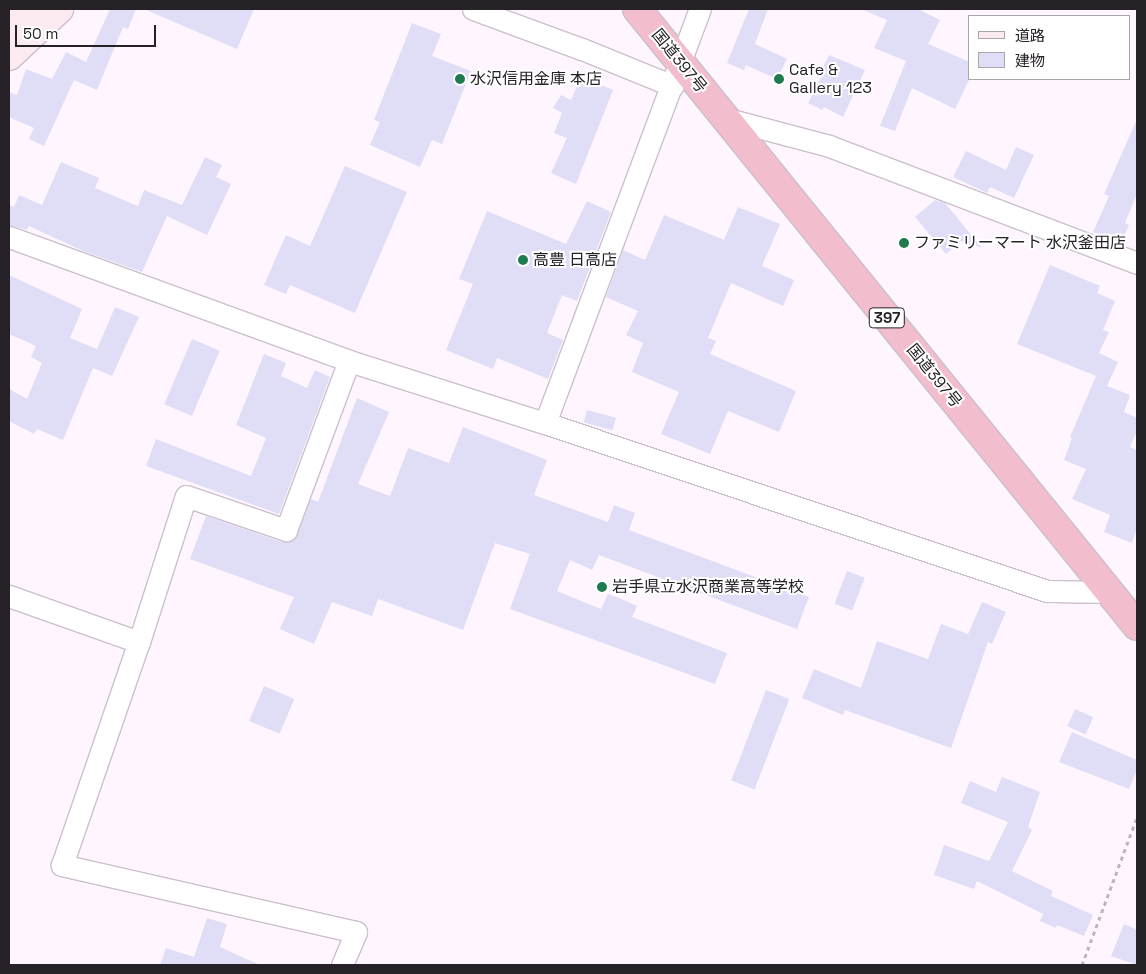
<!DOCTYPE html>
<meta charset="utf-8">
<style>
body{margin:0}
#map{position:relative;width:1146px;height:974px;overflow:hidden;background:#fef5fe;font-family:"Space Grotesk","Noto Sans JP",sans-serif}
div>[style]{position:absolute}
.building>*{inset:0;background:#e0ddf6;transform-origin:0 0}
.path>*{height:3px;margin-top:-1.5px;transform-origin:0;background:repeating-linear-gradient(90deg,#bdb5bd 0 4px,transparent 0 8px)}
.roads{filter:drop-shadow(1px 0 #ccbfcc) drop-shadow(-1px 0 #ccbfcc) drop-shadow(0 1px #ccbfcc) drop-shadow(0 -1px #ccbfcc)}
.street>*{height:21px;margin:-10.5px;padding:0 10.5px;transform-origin:10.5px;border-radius:10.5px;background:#fff}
.secondary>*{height:28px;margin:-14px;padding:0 14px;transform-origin:14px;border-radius:14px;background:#fbebf0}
.highway>*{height:28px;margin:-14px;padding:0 14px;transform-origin:14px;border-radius:14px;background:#f2bdcc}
.dots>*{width:14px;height:14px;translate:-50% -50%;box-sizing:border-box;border:2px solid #fff;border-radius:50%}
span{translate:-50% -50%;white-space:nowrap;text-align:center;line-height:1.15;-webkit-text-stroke:4px #fff;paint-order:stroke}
.shield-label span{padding:1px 4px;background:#fff;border:1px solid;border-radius:4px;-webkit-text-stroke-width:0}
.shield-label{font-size:15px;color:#262127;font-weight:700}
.street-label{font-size:16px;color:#262127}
.poi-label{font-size:16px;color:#262127}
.left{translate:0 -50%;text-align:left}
.frame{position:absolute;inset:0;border:10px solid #262127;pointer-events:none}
.legend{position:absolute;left:968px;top:15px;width:162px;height:65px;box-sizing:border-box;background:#fff;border:1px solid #a8a6a9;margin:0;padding:6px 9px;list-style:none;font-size:15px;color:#262127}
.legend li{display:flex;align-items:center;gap:10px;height:25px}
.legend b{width:25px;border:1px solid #a8a6a9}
.scale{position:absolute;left:15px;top:25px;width:141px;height:22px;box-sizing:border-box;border:2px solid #262127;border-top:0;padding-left:6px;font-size:15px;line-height:18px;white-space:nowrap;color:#262127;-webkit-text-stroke:4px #fff;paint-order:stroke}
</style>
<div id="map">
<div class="building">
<i style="clip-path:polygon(110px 9px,136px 9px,128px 29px,123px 27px,97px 90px,74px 80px,44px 146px,29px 139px,34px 128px,9px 117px,9px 92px,17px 95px,26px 69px,52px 79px,66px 52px,86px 62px)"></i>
<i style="clip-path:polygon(144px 9px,254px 9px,237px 49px)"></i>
<i style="clip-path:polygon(749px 9px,768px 9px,755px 44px,787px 59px,777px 79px,746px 65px,744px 70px,727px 63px)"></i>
<i style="clip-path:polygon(861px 9px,918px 9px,940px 20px,928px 44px,970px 62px,970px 78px,955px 109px,912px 88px,895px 131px,880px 126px,906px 61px,874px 48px,887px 20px)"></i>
<i style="clip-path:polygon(412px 23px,441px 34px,432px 56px,471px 71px,442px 144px,432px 140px,420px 167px,370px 145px,380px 122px,374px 120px)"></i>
<i style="clip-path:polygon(829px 55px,865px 70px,843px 117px,824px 107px,822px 110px,808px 103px,824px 72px,821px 71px)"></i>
<i style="clip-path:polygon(581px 77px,613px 90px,576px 184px,551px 173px,567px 138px,554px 133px,562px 113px,553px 108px,561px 95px,571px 100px)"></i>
<i style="clip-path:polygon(1137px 119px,1137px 194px,1125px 223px,1129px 225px,1121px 243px,1093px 232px,1109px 196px,1104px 194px)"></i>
<i style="clip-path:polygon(1016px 147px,1034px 155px,1014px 198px,990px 187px,987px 193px,953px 177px,966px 151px,1006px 170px)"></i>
<i style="clip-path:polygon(205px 157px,222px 165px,216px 177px,231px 184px,207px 235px,167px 216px,142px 272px,83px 251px,29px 226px,27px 230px,9px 225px,9px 205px,14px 207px,19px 195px,42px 205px,61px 162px,99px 178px,95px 188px,138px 206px,144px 190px,182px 205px)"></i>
<i style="clip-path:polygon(345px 166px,407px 192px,355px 313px,290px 285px,286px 294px,264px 285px,286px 235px,310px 246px)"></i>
<i style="clip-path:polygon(935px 200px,945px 203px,982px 248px,961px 241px,946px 254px,915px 217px)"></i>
<i style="clip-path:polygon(587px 201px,611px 212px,577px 301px,562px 295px,547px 333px,563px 340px,548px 379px,497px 358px,493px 369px,446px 350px,473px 284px,459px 279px,487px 211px,566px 244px)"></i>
<i style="clip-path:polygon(738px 207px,780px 224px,762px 266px,794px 280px,783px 306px,731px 283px,708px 338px,716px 341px,710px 354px,796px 391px,779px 432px,728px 411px,710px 454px,661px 434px,679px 392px,632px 372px,643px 343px,626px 335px,638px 311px,606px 297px,623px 250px,645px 260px,664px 215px,724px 240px)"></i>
<i style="clip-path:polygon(1050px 265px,1100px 286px,1097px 293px,1115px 301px,1103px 330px,1109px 332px,1099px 353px,1118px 362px,1107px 386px,1130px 395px,1124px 412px,1137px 418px,1137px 431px,1130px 447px,1137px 450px,1137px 528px,1132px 543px,1104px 532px,1110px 515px,1072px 499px,1086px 469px,1064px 460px,1072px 438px,1070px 437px,1096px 376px,1017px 344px)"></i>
<i style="clip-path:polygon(9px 275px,82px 309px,70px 338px,97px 349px,115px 307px,139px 317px,112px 376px,93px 368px,63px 440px,37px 429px,34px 434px,9px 421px,9px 389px,27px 399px,42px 363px,31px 357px,36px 346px,9px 334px)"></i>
<i style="left:192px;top:339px;width:30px;height:71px;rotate:23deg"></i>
<i style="clip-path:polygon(264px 354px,286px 363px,281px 376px,307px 388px,315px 370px,330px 377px,279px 514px,146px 466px,156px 439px,251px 476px,266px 438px,236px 425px)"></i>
<i style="clip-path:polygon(357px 398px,389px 412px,358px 484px,390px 496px,408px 448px,449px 463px,463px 427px,547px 460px,534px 495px,608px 522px,614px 505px,635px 513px,629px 530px,809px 597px,797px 629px,599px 555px,592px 570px,570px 560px,557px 591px,601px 609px,608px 594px,619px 598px,637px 606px,632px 617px,727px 653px,715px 684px,510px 609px,530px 554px,495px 543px,463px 630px,378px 599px,372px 616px,332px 602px,314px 644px,280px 629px,294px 597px,190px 559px,206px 516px,282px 542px,294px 539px,311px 499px,318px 502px)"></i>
<i style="left:587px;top:410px;width:30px;height:13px;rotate:15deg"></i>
<i style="left:847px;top:571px;width:19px;height:35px;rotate:21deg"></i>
<i style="clip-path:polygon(982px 602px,1006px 612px,992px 644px,988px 642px,951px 748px,845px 710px,843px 715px,802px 698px,814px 669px,861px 688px,877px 641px,928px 659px,941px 624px,968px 634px)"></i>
<i style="left:264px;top:686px;width:33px;height:38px;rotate:23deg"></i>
<i style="left:766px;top:690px;width:25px;height:97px;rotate:21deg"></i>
<i style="left:1075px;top:709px;width:20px;height:19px;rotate:24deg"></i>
<i style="clip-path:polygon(1072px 732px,1137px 760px,1137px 770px,1129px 789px,1059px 762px)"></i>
<i style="clip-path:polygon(1002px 777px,1040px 792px,1028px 827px,1032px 830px,1012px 871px,1053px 891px,1051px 896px,1093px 915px,1084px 936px,1057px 925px,1056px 928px,1040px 921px,1043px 914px,977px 881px,974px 889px,934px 875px,944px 845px,989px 861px,1008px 822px,961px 803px,970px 781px,996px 792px)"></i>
<i style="clip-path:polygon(207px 918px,227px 924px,220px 947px,260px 965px,160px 965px,166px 948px,194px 957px)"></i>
<i style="clip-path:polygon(1124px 924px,1137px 930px,1137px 965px,1111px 956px)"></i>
</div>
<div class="path">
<i style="left:1082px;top:965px;width:158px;rotate:-69.6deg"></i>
</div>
<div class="roads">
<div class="street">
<i style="left:473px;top:9px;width:116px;rotate:20.2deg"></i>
<i style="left:582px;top:49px;width:98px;rotate:22.1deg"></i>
<i style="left:724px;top:118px;width:109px;rotate:14.9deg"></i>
<i style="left:829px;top:146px;width:329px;rotate:20.8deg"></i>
<i style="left:9px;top:237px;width:362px;rotate:20deg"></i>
<i style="left:349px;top:361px;width:206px;rotate:17.6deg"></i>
<i style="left:545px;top:423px;width:529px;rotate:18.5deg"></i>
<i style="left:1047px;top:591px;width:64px;rotate:0.9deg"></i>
<i style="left:545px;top:423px;width:442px;rotate:-69.5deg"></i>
<i style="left:9px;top:596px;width:138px;rotate:19.5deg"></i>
<i style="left:342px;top:965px;width:36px;rotate:-67deg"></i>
<i style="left:356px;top:932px;width:302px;rotate:-167.2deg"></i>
<i style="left:62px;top:865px;width:236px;rotate:-71deg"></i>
<i style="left:139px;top:642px;width:153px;rotate:-72.2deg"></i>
<i style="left:186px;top:496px;width:106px;rotate:18.8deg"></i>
<i style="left:286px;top:530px;width:180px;rotate:-69.6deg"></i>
</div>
<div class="secondary">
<i style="left:9px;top:25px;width:23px;rotate:-45deg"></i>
<i style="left:9px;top:56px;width:69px;rotate:-43.2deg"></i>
</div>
<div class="highway">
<i style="left:637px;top:9px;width:794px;rotate:50.98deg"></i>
</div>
</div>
<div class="dots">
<i style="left:460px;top:79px;background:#1f7a4f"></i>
<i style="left:779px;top:79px;background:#1f7a4f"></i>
<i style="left:904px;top:243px;background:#1f7a4f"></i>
<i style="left:523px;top:260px;background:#1f7a4f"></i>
<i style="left:602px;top:587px;background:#1f7a4f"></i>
</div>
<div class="shield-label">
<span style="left:887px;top:318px">397</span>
</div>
<div class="street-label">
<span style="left:679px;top:61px;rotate:51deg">国道397号</span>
<span style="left:934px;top:376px;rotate:51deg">国道397号</span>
</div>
<div class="poi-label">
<span class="left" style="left:789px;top:79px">Cafe &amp;<br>Gallery 123</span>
<span class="left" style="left:470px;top:79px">水沢信用金庫 本店</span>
<span class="left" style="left:914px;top:243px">ファミリーマート 水沢釜田店</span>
<span class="left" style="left:533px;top:260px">高豊 日高店</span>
<span class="left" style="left:612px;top:587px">岩手県立水沢商業高等学校</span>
</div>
<div class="frame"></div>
<ul class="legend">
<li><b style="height:6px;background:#fbebf0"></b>道路</li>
<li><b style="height:14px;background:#e0ddf6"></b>建物</li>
</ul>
<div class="scale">50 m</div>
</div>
